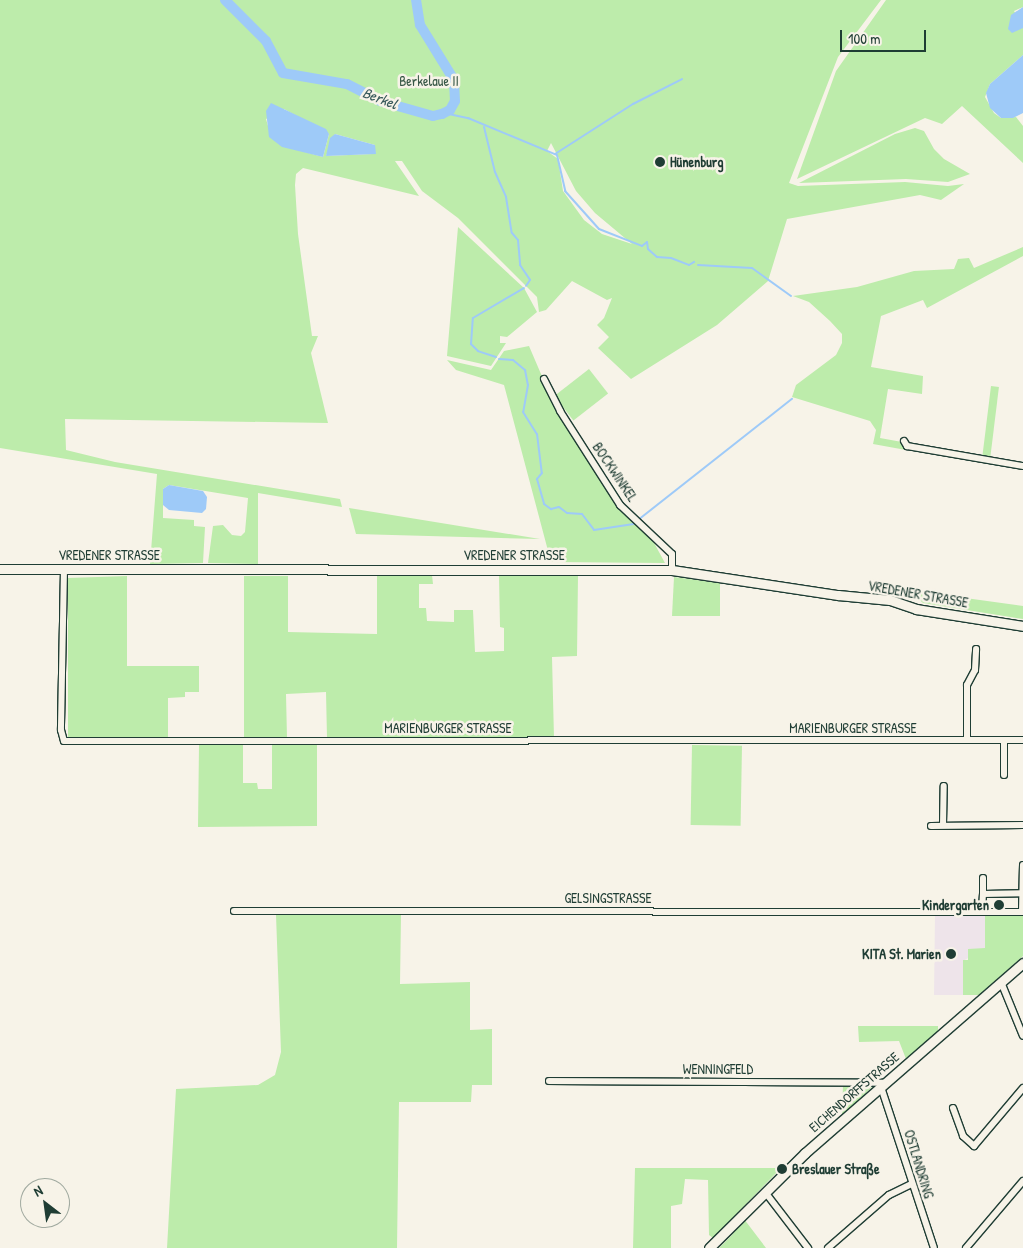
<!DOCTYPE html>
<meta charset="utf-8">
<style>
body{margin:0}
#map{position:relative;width:1023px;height:1248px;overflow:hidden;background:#f7f3e8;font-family:"Patrick Hand",sans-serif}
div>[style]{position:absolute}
.built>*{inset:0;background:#eee4ea}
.green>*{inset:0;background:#bdecab;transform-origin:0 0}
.water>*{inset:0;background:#9ecaf8}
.stream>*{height:2px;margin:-1px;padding:0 1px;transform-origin:1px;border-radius:1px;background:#9ecaf8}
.river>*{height:10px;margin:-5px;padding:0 5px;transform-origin:5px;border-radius:5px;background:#9ecaf8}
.roads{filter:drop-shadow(1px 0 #1f3d34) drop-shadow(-1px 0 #1f3d34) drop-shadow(0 1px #1f3d34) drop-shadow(0 -1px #1f3d34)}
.street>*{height:6px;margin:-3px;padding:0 3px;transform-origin:3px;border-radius:3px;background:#f7f3e8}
.secondary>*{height:9px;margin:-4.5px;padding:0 4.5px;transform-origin:4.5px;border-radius:4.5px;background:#f7f3e8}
.dots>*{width:14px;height:14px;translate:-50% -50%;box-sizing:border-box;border:2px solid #f7f3e8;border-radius:50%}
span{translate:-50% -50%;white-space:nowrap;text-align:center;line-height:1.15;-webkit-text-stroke:5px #f7f3e8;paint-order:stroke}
.park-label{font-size:14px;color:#375746}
.poi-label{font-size:14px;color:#1f3d34;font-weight:700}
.left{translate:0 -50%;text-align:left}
.right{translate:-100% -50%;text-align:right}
.street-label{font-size:14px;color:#1f3d34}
.water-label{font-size:15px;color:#38595b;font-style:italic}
.north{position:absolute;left:20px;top:1178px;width:50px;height:50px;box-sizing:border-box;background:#f7f3e8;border:1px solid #a1aaa0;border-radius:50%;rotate:330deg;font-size:14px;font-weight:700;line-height:20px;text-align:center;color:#1f3d34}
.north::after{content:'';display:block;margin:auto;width:18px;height:22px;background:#1f3d34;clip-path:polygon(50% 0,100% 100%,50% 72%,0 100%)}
.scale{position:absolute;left:840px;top:30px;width:86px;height:22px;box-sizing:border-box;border:2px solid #1f3d34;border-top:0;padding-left:6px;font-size:15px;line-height:18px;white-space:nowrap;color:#1f3d34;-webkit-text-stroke:4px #f7f3e8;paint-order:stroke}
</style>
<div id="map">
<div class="built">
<i style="clip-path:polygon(935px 915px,985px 916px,985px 948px,963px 961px,963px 995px,934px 995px)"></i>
</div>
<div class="green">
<i style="clip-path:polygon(evenodd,0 0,881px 0,838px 57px,789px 183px,798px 186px,905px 182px,948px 186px,964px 184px,941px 200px,920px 195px,787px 219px,768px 281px,717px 325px,631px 379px,598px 348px,609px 337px,597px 325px,604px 318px,612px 298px,607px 300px,572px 281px,546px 310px,539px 312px,537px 297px,458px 218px,422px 191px,402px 161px,395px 161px,419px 196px,303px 168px,296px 174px,295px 185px,298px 234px,312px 336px,318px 336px,311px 353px,328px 423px,65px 419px,66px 450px,115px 462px,340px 499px,342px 507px,258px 493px,258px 564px,208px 563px,213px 526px,223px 525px,232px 535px,241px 536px,245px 532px,248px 498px,169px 485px,163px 489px,163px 518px,194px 520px,194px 526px,205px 527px,203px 563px,150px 564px,157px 474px,0 448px,0 0,284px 109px,329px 134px,323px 157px,305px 152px,268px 126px,266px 119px,284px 109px,0 0,335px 134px,375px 145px,372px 154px,326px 156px,335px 134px,0 0,551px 143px,576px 191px,595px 213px,632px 244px,602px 234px,584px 220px,563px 191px,558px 159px,547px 151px,551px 143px)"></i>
<i style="clip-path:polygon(886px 0,1023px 0,1023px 7px,1014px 11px,1023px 27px,1023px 55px,990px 84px,985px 97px,994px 113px,1001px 118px,1016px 117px,1023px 126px,1023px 163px,962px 106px,942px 124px,925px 118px,797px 179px,836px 71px)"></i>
<i style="clip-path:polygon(915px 128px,924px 131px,934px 149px,944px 159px,970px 174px,948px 182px,906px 179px,799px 183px,895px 134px)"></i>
<i style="clip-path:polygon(458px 227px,524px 288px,537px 312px,507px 337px,500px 336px,500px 343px,506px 343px,491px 366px,447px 356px)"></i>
<i style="clip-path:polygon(1023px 247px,1023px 256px,927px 308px,923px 300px,881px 316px,871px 367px,923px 376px,922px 394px,888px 389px,880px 438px,913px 444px,906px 450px,873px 444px,876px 430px,870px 421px,792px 397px,796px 385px,836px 355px,842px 343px,842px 334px,830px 321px,809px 302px,793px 296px,857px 287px,914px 271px,954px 269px,958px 259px,969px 258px,974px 268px)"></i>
<i style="clip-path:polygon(529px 346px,553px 402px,608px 492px,653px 541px,665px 563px,551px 562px,504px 385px,456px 370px,447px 360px,491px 370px,504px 351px)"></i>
<i style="left:589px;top:369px;width:31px;height:44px;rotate:52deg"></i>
<i style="left:991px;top:386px;width:8px;height:71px;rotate:7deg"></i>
<i style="clip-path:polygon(349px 508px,540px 539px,356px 534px)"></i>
<i style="clip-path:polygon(432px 575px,433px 584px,419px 584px,419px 608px,426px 608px,427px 621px,454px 622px,454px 610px,473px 610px,475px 652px,504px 651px,504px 628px,500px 627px,499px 576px,578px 576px,577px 656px,552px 657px,554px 738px,327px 738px,326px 692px,286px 694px,287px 738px,244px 739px,244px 576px,288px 576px,288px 632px,377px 634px,377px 576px)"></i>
<i style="clip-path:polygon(127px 576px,127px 666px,199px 666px,199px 692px,185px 692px,185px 697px,168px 698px,168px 738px,68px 738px,68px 578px)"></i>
<i style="clip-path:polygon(674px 577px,720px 583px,720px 616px,672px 616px)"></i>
<i style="clip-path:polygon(929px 593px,1023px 606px,1023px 619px,923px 603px,914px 595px)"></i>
<i style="clip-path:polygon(199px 745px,243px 745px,243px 783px,257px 783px,258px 789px,272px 789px,272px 745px,317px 745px,317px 826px,198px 827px)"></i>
<i style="left:692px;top:745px;width:50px;height:80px;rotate:1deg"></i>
<i style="clip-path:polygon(401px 914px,400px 984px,470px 982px,470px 1030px,492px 1029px,492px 1085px,472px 1085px,471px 1102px,399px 1102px,397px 1248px,167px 1248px,176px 1089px,258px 1085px,275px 1075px,281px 1052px,276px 915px)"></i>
<i style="clip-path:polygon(985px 916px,1023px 916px,1023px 956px,979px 995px,963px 995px,963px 960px,968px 960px,968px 949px,985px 948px)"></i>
<i style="clip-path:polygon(858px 1026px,938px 1026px,938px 1031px,906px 1059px,899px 1041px,859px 1042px)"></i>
<i style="clip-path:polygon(843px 1084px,871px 1085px,872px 1087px,842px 1116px)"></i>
<i style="clip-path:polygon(635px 1168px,781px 1168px,713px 1238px,709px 1235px,708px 1180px,685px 1179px,682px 1204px,671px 1206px,671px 1248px,633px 1248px)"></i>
<i style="clip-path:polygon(744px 1219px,766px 1248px,719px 1248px,732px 1235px)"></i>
</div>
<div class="water">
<i style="clip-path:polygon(1023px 7px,1023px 28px,1012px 33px,1008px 29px,1011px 15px)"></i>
<i style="clip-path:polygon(1023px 55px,1023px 113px,1013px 118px,1001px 118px,990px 108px,986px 93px,990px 84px)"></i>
<i style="clip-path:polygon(271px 103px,326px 129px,329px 134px,323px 157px,282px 147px,269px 137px,266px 111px)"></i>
<i style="clip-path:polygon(335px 134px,375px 145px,376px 154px,326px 156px,330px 138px)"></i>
<i style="clip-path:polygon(169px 485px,203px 491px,207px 497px,206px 509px,202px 513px,169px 510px,163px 505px,163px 489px)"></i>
</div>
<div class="stream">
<i style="left:444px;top:113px;width:25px;rotate:12deg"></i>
<i style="left:468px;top:118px;width:96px;rotate:22.6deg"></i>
<i style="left:557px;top:155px;width:37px;rotate:77deg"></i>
<i style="left:565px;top:191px;width:51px;rotate:48.2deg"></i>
<i style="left:599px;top:229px;width:46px;rotate:21.6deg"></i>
<i style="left:642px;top:246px;width:6px;rotate:-39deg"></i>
<i style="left:647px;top:242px;width:7px;rotate:82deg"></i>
<i style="left:648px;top:249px;width:12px;rotate:42deg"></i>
<i style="left:657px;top:257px;width:14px;rotate:4deg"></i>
<i style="left:671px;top:258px;width:19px;rotate:21deg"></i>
<i style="left:689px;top:265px;width:6px;rotate:-31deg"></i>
<i style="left:484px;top:127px;width:46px;rotate:76.3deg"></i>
<i style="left:495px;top:172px;width:27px;rotate:66deg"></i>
<i style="left:506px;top:197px;width:36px;rotate:81deg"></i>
<i style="left:512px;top:233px;width:9px;rotate:49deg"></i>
<i style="left:518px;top:240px;width:25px;rotate:85deg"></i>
<i style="left:520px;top:265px;width:18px;rotate:56deg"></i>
<i style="left:530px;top:280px;width:7px;rotate:124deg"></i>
<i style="left:555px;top:154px;width:93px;rotate:-32.7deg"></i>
<i style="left:633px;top:104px;width:55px;rotate:-27deg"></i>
<i style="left:698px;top:265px;width:54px;rotate:3.2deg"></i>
<i style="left:752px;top:268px;width:48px;rotate:35.7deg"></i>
<i style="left:496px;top:357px;width:19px;rotate:-162deg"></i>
<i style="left:478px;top:351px;width:10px;rotate:-135deg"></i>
<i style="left:471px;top:344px;width:26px;rotate:-86deg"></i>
<i style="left:473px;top:318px;width:59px;rotate:-30.5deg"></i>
<i style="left:499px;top:359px;width:14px;rotate:4deg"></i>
<i style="left:513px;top:360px;width:16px;rotate:40deg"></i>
<i style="left:525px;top:370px;width:15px;rotate:79deg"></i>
<i style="left:528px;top:385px;width:27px;rotate:100deg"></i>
<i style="left:523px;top:412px;width:26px;rotate:58deg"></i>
<i style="left:537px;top:434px;width:39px;rotate:83deg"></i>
<i style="left:542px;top:473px;width:8px;rotate:130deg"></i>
<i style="left:537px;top:479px;width:26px;rotate:74deg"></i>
<i style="left:544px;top:504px;width:9px;rotate:36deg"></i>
<i style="left:551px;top:509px;width:8px;rotate:-14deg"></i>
<i style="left:559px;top:507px;width:10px;rotate:37deg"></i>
<i style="left:567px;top:513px;width:15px;rotate:4deg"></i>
<i style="left:582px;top:514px;width:20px;rotate:53deg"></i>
<i style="left:594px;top:530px;width:40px;rotate:-8.5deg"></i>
<i style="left:638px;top:520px;width:196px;rotate:-38.2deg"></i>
</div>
<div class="river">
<i style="left:225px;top:0;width:58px;rotate:45deg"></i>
<i style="left:266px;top:41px;width:36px;rotate:62deg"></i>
<i style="left:283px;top:73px;width:65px;rotate:9.8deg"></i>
<i style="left:347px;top:84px;width:37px;rotate:27deg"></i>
<i style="left:380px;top:101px;width:55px;rotate:15.8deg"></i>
<i style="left:433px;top:116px;width:9px;rotate:-13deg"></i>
<i style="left:442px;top:114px;width:9px;rotate:-27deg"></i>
<i style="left:450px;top:110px;width:10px;rotate:-61deg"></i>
<i style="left:455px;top:101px;width:21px;rotate:-93deg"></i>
<i style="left:454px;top:80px;width:65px;rotate:-121.7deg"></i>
<i style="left:420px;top:25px;width:25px;rotate:-99deg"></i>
</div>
<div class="roads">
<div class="street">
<i style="left:544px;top:379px;width:36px;rotate:63deg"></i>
<i style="left:560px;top:411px;width:112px;rotate:57.4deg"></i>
<i style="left:620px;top:505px;width:71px;rotate:43.3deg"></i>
<i style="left:672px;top:554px;width:16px;rotate:90deg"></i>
<i style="left:904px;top:441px;width:6px;rotate:59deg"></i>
<i style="left:907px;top:446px;width:118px;rotate:9.8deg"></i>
<i style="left:64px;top:569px;width:161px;rotate:91.1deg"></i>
<i style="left:61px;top:730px;width:11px;rotate:75deg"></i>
<i style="left:64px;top:741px;width:959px;rotate:-0.06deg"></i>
<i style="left:967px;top:740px;width:55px;rotate:-90deg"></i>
<i style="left:967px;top:685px;width:17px;rotate:-62deg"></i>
<i style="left:975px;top:670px;width:21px;rotate:-87deg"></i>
<i style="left:1004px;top:775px;width:35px;rotate:-90deg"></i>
<i style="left:943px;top:825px;width:39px;rotate:-89deg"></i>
<i style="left:931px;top:826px;width:92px;rotate:-0.6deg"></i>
<i style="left:983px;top:894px;width:16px;rotate:-90deg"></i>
<i style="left:234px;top:911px;width:789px;rotate:0.07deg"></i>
<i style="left:982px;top:912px;width:18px;rotate:-87deg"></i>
<i style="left:983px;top:894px;width:39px;rotate:-1deg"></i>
<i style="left:1022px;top:912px;width:47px;rotate:-88.8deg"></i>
<i style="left:1001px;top:982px;width:58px;rotate:67.8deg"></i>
<i style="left:549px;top:1081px;width:336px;rotate:0.3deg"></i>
<i style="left:881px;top:1087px;width:169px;rotate:71.8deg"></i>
<i style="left:953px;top:1108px;width:30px;rotate:70deg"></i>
<i style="left:963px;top:1136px;width:15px;rotate:42deg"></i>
<i style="left:974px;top:1146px;width:76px;rotate:-49.8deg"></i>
<i style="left:765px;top:1192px;width:71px;rotate:52.5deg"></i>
<i style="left:828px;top:1248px;width:81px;rotate:-41deg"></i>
<i style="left:889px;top:1195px;width:25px;rotate:-26deg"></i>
<i style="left:966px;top:1248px;width:88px;rotate:-49.6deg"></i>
</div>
<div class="secondary">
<i style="left:0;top:569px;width:672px;rotate:0.09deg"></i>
<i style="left:672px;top:570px;width:168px;rotate:8.6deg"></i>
<i style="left:838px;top:595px;width:52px;rotate:5.5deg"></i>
<i style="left:890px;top:600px;width:28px;rotate:19deg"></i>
<i style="left:916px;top:609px;width:108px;rotate:9deg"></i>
<i style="left:709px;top:1248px;width:135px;rotate:-44.7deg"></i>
<i style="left:805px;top:1153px;width:289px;rotate:-41.1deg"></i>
</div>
</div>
<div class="dots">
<i style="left:660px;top:162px;background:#1f3d34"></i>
<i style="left:999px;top:905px;background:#1f3d34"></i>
<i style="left:951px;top:954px;background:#1f3d34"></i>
<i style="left:782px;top:1169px;background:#1f3d34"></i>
</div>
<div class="park-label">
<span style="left:429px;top:81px">Berkelaue II</span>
</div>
<div class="poi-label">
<span class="left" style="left:670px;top:162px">Hünenburg</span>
<span class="right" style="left:989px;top:905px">Kindergarten</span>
<span class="right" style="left:941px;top:954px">KITA St. Marien</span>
<span class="left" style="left:792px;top:1169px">Breslauer Straße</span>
</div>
<div class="street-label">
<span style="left:615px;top:472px;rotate:56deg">BOCKWINKEL</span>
<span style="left:109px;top:555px">VREDENER STRASSE</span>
<span style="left:514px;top:555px">VREDENER STRASSE</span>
<span style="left:918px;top:594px;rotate:10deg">VREDENER STRASSE</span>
<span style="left:448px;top:728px">MARIENBURGER STRASSE</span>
<span style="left:853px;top:728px">MARIENBURGER STRASSE</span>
<span style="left:608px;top:898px">GELSINGSTRASSE</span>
<span style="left:718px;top:1069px">WENNINGFELD</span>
<span style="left:854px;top:1092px;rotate:-41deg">EICHENDORFFSTRASSE</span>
<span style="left:919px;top:1164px;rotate:73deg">OSTLANDRING</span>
</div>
<div class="water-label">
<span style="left:380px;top:98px;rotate:21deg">Berkel</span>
</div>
<div class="north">N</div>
<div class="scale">100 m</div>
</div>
